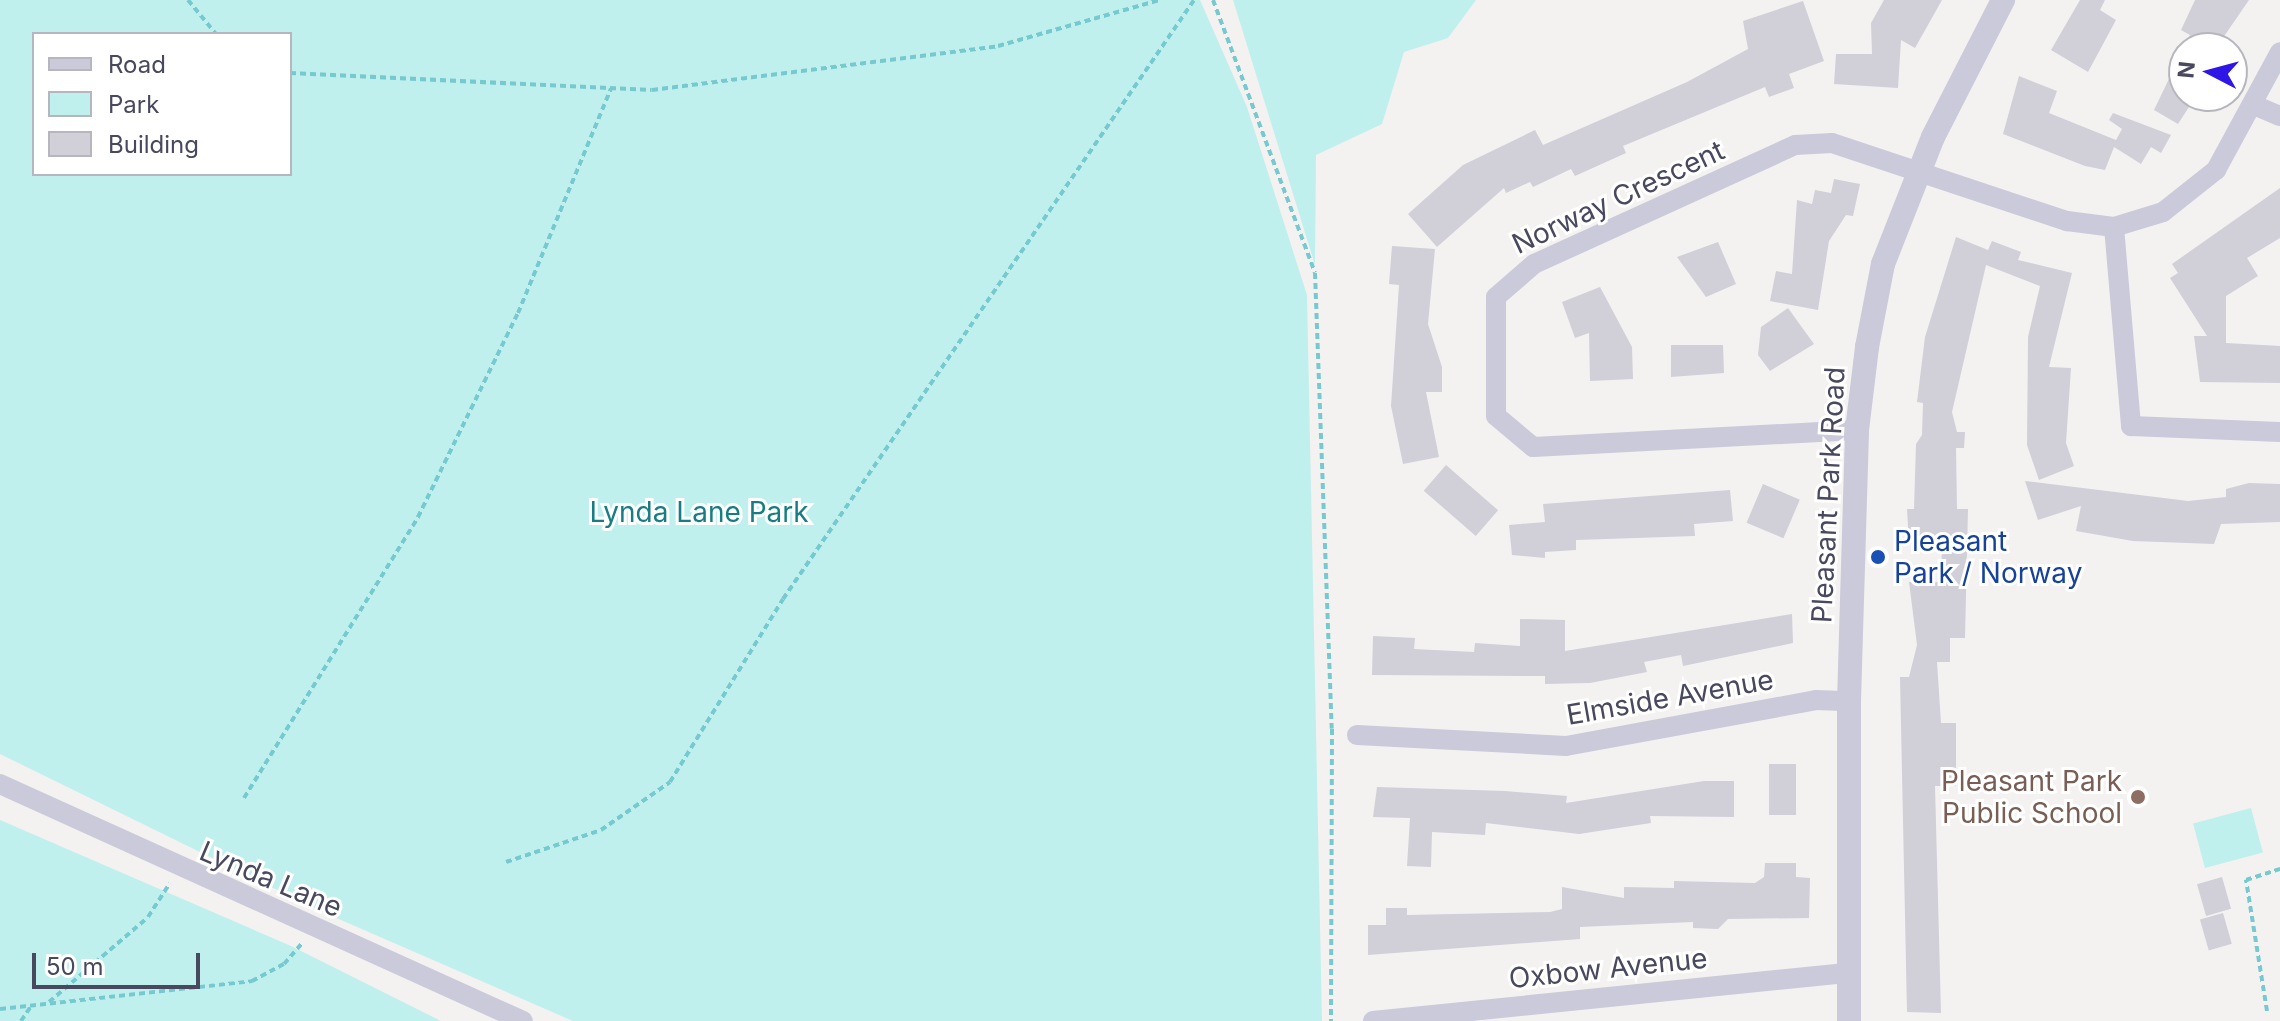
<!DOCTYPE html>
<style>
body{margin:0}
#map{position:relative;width:2280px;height:1021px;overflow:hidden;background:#f3f2f0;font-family:Inter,sans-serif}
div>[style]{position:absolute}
.green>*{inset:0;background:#bff0ed;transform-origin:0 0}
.building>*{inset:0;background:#d1cfd8;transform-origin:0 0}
.path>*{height:4px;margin-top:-2px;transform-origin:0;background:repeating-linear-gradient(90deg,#76cacf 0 6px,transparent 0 10px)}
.minor>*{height:20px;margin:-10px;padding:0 10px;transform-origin:10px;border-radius:10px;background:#cacada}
.tertiary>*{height:24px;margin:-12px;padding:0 12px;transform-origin:12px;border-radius:12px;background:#cacada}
.dots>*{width:22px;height:22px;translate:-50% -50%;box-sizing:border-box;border:4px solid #fff;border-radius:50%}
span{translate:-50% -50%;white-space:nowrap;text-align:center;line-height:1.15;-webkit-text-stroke:6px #fff;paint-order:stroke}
.street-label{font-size:28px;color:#48485e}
.park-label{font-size:28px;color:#167d82}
.transit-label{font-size:28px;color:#164399}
.left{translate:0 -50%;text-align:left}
.education-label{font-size:28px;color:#785e54}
.right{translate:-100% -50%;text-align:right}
.legend{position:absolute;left:32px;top:32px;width:260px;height:144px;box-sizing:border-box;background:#fff;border:2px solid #b6b6bf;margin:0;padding:10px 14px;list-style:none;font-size:24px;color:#48485e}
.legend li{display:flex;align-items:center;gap:16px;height:40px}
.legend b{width:40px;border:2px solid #b6b6bf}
.north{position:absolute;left:2168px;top:32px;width:80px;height:80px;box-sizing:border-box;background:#fff;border:2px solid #b6b6bf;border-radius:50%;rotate:276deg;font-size:22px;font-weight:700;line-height:32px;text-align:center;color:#48485e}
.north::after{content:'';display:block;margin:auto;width:28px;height:36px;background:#2e17e6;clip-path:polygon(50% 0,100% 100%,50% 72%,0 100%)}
.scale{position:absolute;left:32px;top:953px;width:168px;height:36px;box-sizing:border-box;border:4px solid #48485e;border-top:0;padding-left:10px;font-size:24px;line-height:28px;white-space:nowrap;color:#48485e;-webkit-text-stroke:6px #fff;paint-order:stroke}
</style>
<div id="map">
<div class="green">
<i style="clip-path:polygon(evenodd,0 0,1200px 0,1247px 107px,1307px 295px,1322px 1021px,573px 1021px,318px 910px,0 754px,0 0,34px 34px,290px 34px,290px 174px,34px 174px,34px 34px)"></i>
<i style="clip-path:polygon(1233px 0,1476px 0,1448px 38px,1404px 52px,1382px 124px,1316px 155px,1315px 265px)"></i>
<i style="left:2251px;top:808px;width:46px;height:60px;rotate:75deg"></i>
<i style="clip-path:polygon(0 820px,291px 946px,441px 1021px,0 1021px)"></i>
</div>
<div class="building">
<i style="clip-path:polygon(1884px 0,1942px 0,1915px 48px,1901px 40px,1898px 88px,1834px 84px,1836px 54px,1872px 54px,1871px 23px)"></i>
<i style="clip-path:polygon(2080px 0,2105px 0,2100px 10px,2116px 20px,2088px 72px,2051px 50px)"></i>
<i style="clip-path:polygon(2195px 0,2249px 0,2216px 48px,2184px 48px,2184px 96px,2196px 96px,2178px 124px,2154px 110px,2190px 35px,2181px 30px)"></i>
<i style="clip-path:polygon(1803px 1px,1824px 61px,1789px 74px,1794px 88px,1769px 97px,1765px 87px,1623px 146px,1626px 153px,1575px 176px,1571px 169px,1533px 187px,1530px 182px,1506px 193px,1504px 188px,1437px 247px,1408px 214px,1463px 165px,1535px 130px,1543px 145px,1687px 82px,1748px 49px,1743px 21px)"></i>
<i style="clip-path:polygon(2019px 76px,2057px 91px,2049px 113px,2116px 140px,2122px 129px,2109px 120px,2113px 113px,2171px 135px,2161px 153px,2151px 147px,2141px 164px,2114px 147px,2105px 170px,2085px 166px,2003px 134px)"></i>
<i style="clip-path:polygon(1834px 179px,1860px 184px,1853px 216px,1846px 215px,1829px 241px,1818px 310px,1770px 301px,1776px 271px,1792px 274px,1797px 200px,1812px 204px,1815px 190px,1831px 193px)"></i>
<i style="clip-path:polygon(2280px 188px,2280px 238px,2247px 258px,2258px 276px,2226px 296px,2226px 343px,2280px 346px,2280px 383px,2200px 382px,2194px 336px,2207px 336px,2170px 278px,2178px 273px,2172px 264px)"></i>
<i style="clip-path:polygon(1956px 237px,1988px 250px,1992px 241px,2021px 252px,2018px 260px,2072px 273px,2049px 367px,2071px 368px,2066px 443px,2074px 466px,2039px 480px,2027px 445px,2028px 337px,2040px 286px,1986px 265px,1952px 412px,1957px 432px,1965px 432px,1964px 448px,1956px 448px,1957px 509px,1968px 509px,1965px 638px,1950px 638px,1950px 662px,1937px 662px,1941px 723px,1956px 723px,1956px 786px,1935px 786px,1941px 1013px,1907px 1012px,1900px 677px,1909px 677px,1917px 645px,1909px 582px,1941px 582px,1942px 545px,1909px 544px,1907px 509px,1914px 509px,1916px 444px,1922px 435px,1923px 403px,1917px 402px,1925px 337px)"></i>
<i style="clip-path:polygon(1718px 242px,1736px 284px,1706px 297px,1677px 257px)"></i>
<i style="clip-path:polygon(1392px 246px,1435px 249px,1428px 324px,1442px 367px,1442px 392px,1426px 392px,1439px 457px,1403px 464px,1391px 406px,1399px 285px,1389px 284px)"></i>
<i style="clip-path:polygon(1600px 287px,1632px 347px,1633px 379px,1590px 381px,1589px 333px,1575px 338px,1562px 302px)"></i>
<i style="clip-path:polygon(1788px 308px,1814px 344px,1770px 371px,1758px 355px,1761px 327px)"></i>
<i style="clip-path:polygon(1671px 345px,1723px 345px,1724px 373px,1671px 377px)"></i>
<i style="left:1446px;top:465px;width:69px;height:34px;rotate:41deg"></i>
<i style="clip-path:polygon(2025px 481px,2188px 501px,2226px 497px,2226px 489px,2249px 483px,2280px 484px,2280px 522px,2221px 524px,2214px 544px,2133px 541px,2076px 531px,2081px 506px,2038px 520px)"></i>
<i style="left:1763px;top:484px;width:40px;height:42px;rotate:23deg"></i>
<i style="clip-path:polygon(1730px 490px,1733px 521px,1694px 524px,1695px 536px,1576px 540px,1576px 550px,1545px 552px,1545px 558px,1512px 555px,1509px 525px,1545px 522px,1543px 504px)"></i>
<i style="clip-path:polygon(1792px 614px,1793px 643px,1683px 666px,1681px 655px,1644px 662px,1647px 672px,1590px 683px,1545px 684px,1545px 676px,1372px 675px,1373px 636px,1415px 638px,1414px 649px,1474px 652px,1475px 643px,1520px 646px,1520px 619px,1565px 620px,1565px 651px)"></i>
<i style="left:1769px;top:764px;width:27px;height:51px"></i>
<i style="clip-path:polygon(1704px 781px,1734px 781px,1734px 817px,1650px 816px,1651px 823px,1579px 834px,1486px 823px,1485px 835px,1432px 832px,1431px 867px,1407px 866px,1410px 818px,1373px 817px,1377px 787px,1505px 791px,1567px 796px,1566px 803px)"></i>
<i style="clip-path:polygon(1765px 863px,1796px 863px,1796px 877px,1810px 878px,1809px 918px,1728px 919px,1718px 929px,1693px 928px,1693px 922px,1580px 927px,1580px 939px,1368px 955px,1368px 925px,1386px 925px,1386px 908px,1407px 908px,1407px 915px,1550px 912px,1562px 909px,1562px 887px,1624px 898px,1624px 887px,1674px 888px,1674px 881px,1755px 883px,1764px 877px)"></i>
<i style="left:2222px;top:877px;width:33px;height:26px;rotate:74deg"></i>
<i style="left:2223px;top:913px;width:32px;height:24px;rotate:74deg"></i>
</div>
<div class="path">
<i style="left:188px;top:0;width:44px;rotate:50.5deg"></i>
<i style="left:1213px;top:0;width:291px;rotate:69.5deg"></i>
<i style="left:1315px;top:273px;width:456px;rotate:87.9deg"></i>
<i style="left:1332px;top:729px;width:292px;rotate:90.2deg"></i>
<i style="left:290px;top:73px;width:362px;rotate:2.7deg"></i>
<i style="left:652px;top:90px;width:349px;rotate:-7.2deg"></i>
<i style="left:998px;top:46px;width:167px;rotate:-15.9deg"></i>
<i style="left:244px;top:798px;width:331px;rotate:-58.2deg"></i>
<i style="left:418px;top:517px;width:227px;rotate:-63.9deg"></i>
<i style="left:518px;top:313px;width:243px;rotate:-67.5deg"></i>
<i style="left:506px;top:862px;width:100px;rotate:-18.6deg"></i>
<i style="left:601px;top:830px;width:84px;rotate:-34.8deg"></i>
<i style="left:670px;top:782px;width:215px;rotate:-58.3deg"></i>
<i style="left:783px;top:599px;width:726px;rotate:-55.54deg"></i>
<i style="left:49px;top:1002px;width:130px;rotate:-40.6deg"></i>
<i style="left:148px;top:917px;width:40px;rotate:-57.1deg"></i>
<i style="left:0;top:1009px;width:254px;rotate:-6.3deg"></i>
<i style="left:252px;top:981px;width:36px;rotate:-28deg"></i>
<i style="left:284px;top:964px;width:28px;rotate:-49deg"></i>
<i style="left:2267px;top:1011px;width:133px;rotate:-99.1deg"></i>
<i style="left:2246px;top:880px;width:36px;rotate:-18deg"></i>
<i style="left:21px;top:1021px;width:18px;rotate:-56deg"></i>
</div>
<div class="minor">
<i style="left:2254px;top:105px;width:28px;rotate:23deg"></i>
<i style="left:2114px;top:227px;width:200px;rotate:85.1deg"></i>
<i style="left:2131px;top:426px;width:149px;rotate:2.3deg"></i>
<i style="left:1857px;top:430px;width:324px;rotate:177deg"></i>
<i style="left:1533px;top:447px;width:48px;rotate:-140deg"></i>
<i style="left:1496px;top:416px;width:119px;rotate:-90deg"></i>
<i style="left:1496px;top:297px;width:50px;rotate:-41deg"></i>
<i style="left:1534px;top:264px;width:287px;rotate:-24.5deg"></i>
<i style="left:1795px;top:145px;width:37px;rotate:-3deg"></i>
<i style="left:1832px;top:143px;width:248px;rotate:18.4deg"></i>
<i style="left:2067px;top:221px;width:47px;rotate:7.3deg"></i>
<i style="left:2114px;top:227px;width:51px;rotate:-17deg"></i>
<i style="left:2163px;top:212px;width:68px;rotate:-38.4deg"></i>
<i style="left:2216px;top:170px;width:134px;rotate:-61.5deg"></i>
<i style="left:1357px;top:735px;width:209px;rotate:3deg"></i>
<i style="left:1566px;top:746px;width:254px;rotate:-10.4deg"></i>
<i style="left:1816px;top:700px;width:33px;rotate:2deg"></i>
<i style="left:0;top:784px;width:574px;rotate:24.38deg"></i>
<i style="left:1373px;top:1021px;width:478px;rotate:-5.8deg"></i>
</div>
<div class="tertiary">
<i style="left:1849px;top:1021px;width:320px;rotate:-90deg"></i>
<i style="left:1849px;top:701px;width:271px;rotate:-88.3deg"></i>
<i style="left:1857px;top:430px;width:84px;rotate:-83.1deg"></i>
<i style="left:1867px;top:347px;width:85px;rotate:-79.1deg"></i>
<i style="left:1883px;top:264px;width:136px;rotate:-68.5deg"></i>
<i style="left:1933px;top:137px;width:154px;rotate:-62.9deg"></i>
</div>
<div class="dots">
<i style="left:1878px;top:557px;background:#1a4fb4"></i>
<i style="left:2138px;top:797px;background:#8d6e63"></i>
</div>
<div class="street-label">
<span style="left:1618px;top:197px;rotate:-25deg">Norway Crescent</span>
<span style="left:1828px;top:495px;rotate:-87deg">Pleasant Park Road</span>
<span style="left:1670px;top:697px;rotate:-10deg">Elmside Avenue</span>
<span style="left:271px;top:879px;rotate:23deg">Lynda Lane</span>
<span style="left:1608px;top:968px;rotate:-6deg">Oxbow Avenue</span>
</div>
<div class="park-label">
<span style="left:699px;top:512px">Lynda Lane Park</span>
</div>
<div class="transit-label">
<span class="left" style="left:1894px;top:557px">Pleasant<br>Park / Norway</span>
</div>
<div class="education-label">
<span class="right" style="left:2122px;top:797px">Pleasant Park<br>Public School</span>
</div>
<ul class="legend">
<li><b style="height:10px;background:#cacada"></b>Road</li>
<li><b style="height:22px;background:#bff0ed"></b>Park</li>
<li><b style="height:22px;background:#d1cfd8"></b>Building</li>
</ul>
<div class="north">N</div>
<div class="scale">50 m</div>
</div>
